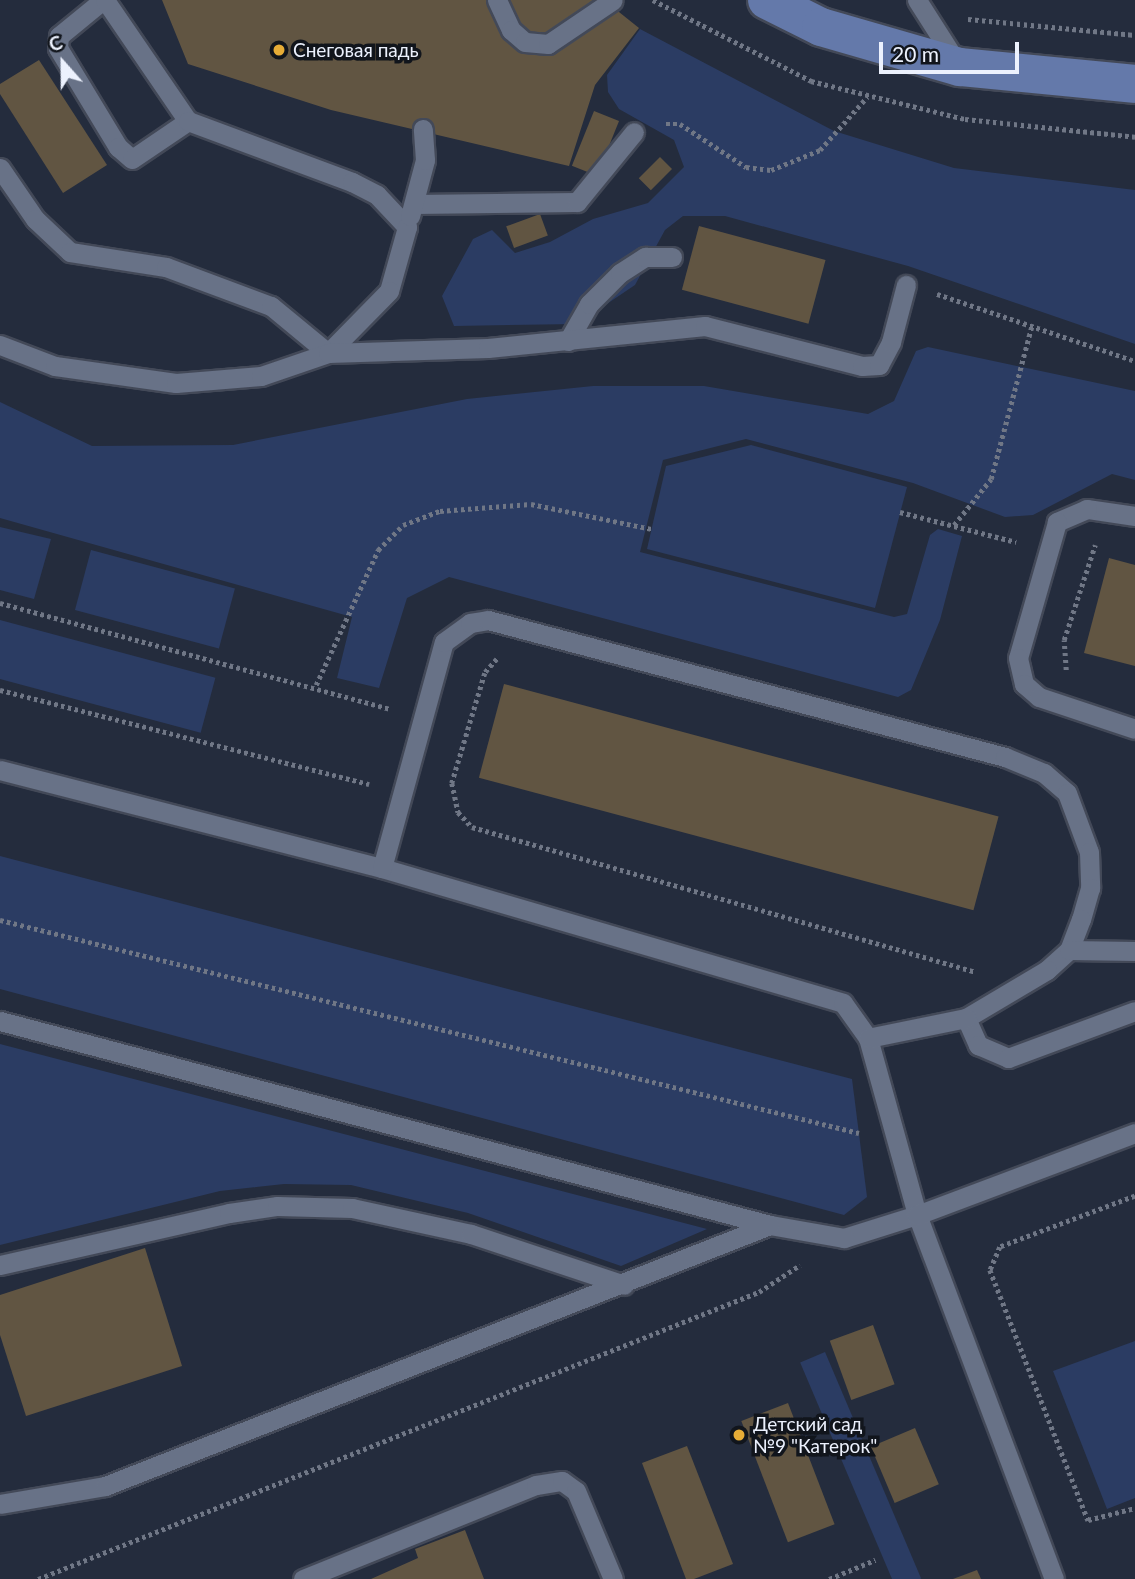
<!DOCTYPE html>
<meta charset="utf-8">
<style>
body{margin:0}
#map{position:relative;width:1135px;height:1579px;overflow:hidden;background:#242c3d;font-family:Lato,sans-serif}
div>[style]{position:absolute}
.green>*{inset:0;background:#2b3c63;transform-origin:0 0}
.building>*{inset:0;background:#615542;transform-origin:0 0}
.path>*{height:4.5px;margin-top:-2.25px;transform-origin:0;background:repeating-linear-gradient(90deg,#707786 0 3.5px,transparent 0 7px)}
.roads{filter:drop-shadow(2px 0 #434958) drop-shadow(-2px 0 #434958) drop-shadow(0 2px #434958) drop-shadow(0 -2px #434958)}
.service>*{height:19px;margin:-9.5px;padding:0 9.5px;transform-origin:9.5px;border-radius:9.5px;background:#687287}
.secondary>*{height:38px;margin:-19px;padding:0 19px;transform-origin:19px;border-radius:19px;background:#6479aa}
.dots>*{width:19px;height:19px;translate:-50% -50%;box-sizing:border-box;border:4px solid #11151c;border-radius:50%}
span{translate:-50% -50%;white-space:nowrap;text-align:center;line-height:1.15;-webkit-text-stroke:7px #11151c;paint-order:stroke}
.poi-label{font-size:19px;color:#ecf1fd}
.left{translate:0 -50%;text-align:left}
.north{position:absolute;left:28px;top:28px;width:70px;height:70px;-webkit-text-stroke:5px #11151c;paint-order:stroke;rotate:339deg;font-size:19px;font-weight:700;line-height:28px;text-align:center;color:#ecf1fd}
.north::after{content:'';display:block;margin:auto;width:24px;height:32px;background:#ecf1fd;clip-path:polygon(50% 0,100% 100%,50% 72%,0 100%)}
.scale{position:absolute;left:879px;top:42px;width:140px;height:32px;box-sizing:border-box;border:4px solid #ecf1fd;border-top:0;padding-left:9px;font-size:21px;line-height:24px;white-space:nowrap;color:#ecf1fd;-webkit-text-stroke:5px #11151c;paint-order:stroke}
</style>
<div id="map">
<div class="green">
<i style="clip-path:polygon(640px 29px,834px 131px,954px 168px,1135px 190px,1135px 344px,908px 266px,725px 216px,683px 216px,665px 230px,635px 285px,577px 324px,454px 326px,442px 296px,473px 239px,492px 230px,515px 253px,550px 242px,593px 219px,648px 203px,684px 167px,674px 140px,619px 109px,608px 92px,607px 75px)"></i>
<i style="clip-path:polygon(928px 347px,1135px 391px,1135px 480px,1112px 474px,1033px 515px,1005px 517px,913px 483px,746px 439px,663px 460px,640px 552px,894px 617px,907px 614px,930px 535px,938px 529px,962px 536px,940px 620px,911px 690px,898px 697px,449px 577px,407px 598px,379px 688px,337px 678px,352px 617px,0 518px,0 402px,92px 446px,233px 445px,467px 399px,593px 386px,704px 386px,868px 414px,894px 401px,916px 351px)"></i>
<i style="clip-path:polygon(751px 445px,907px 487px,875px 608px,647px 549px,666px 466px)"></i>
<i style="clip-path:polygon(0 527px,51px 539px,34px 599px,0 590px)"></i>
<i style="left:91px;top:550px;width:149px;height:62px;rotate:15deg"></i>
<i style="left:0;top:620px;width:223px;height:57px;rotate:15deg"></i>
<i style="clip-path:polygon(0 856px,852px 1079px,867px 1197px,844px 1215px,0 989px)"></i>
<i style="clip-path:polygon(0 1044px,707px 1229px,621px 1266px,468px 1213px,351px 1185px,284px 1184px,220px 1191px,0 1245px)"></i>
<i style="clip-path:polygon(1135px 1341px,1135px 1498px,1107px 1509px,1053px 1371px)"></i>
<i style="left:825px;top:1352px;width:246px;height:27px;rotate:67deg"></i>
</div>
<div class="building">
<i style="clip-path:polygon(162px 0,604px 0,639px 28px,595px 85px,569px 166px,331px 110px,188px 64px)"></i>
<i style="clip-path:polygon(39px 60px,107px 165px,63px 193px,0 94px,0 84px)"></i>
<i style="left:594px;top:111px;width:27px;height:59px;rotate:22deg"></i>
<i style="left:660px;top:157px;width:17px;height:30px;rotate:45deg"></i>
<i style="left:540px;top:214px;width:23px;height:36px;rotate:70deg"></i>
<i style="left:699px;top:226px;width:131px;height:66px;rotate:15deg"></i>
<i style="clip-path:polygon(1109px 558px,1135px 565px,1135px 666px,1084px 653px)"></i>
<i style="left:504px;top:684px;width:512px;height:97px;rotate:15deg"></i>
<i style="clip-path:polygon(145px 1248px,182px 1366px,26px 1416px,0 1335px,0 1295px)"></i>
<i style="left:873px;top:1325px;width:63px;height:46px;rotate:70deg"></i>
<i style="left:788px;top:1403px;width:130px;height:50px;rotate:69deg"></i>
<i style="left:915px;top:1428px;width:61px;height:48px;rotate:67deg"></i>
<i style="clip-path:polygon(687px 1446px,733px 1564px,694px 1579px,686px 1579px,642px 1463px)"></i>
<i style="clip-path:polygon(465px 1530px,484px 1579px,371px 1579px,418px 1558px,415px 1549px)"></i>
<i style="clip-path:polygon(977px 1570px,981px 1579px,953px 1579px)"></i>
</div>
<div class="path">
<i style="left:653px;top:0;width:178px;rotate:27.1deg"></i>
<i style="left:811px;top:81px;width:159px;rotate:13.9deg"></i>
<i style="left:965px;top:119px;width:171px;rotate:6deg"></i>
<i style="left:968px;top:19px;width:168px;rotate:5.5deg"></i>
<i style="left:666px;top:124px;width:14px"></i>
<i style="left:680px;top:124px;width:79px;rotate:33.1deg"></i>
<i style="left:746px;top:167px;width:25px;rotate:7deg"></i>
<i style="left:771px;top:170px;width:53px;rotate:-22.2deg"></i>
<i style="left:820px;top:150px;width:71px;rotate:-48.4deg"></i>
<i style="left:937px;top:294px;width:209px;rotate:18.7deg"></i>
<i style="left:900px;top:512px;width:120px;rotate:14.5deg"></i>
<i style="left:954px;top:525px;width:59px;rotate:-51.2deg"></i>
<i style="left:991px;top:479px;width:159px;rotate:-75.1deg"></i>
<i style="left:0;top:603px;width:405px;rotate:15.2deg"></i>
<i style="left:497px;top:659px;width:18px;rotate:131deg"></i>
<i style="left:485px;top:673px;width:115px;rotate:106.7deg"></i>
<i style="left:452px;top:783px;width:30px;rotate:78deg"></i>
<i style="left:458px;top:812px;width:21px;rotate:47deg"></i>
<i style="left:472px;top:827px;width:524px;rotate:16.05deg"></i>
<i style="left:1066px;top:670px;width:30px;rotate:-94deg"></i>
<i style="left:1064px;top:640px;width:100px;rotate:-71.9deg"></i>
<i style="left:316px;top:685px;width:149px;rotate:-65.3deg"></i>
<i style="left:378px;top:550px;width:35px;rotate:-45deg"></i>
<i style="left:403px;top:525px;width:40px;rotate:-21deg"></i>
<i style="left:440px;top:511px;width:91px;rotate:-4.4deg"></i>
<i style="left:531px;top:504px;width:124px;rotate:11.7deg"></i>
<i style="left:0;top:690px;width:381px;rotate:14.3deg"></i>
<i style="left:0;top:920px;width:885px;rotate:13.93deg"></i>
<i style="left:1135px;top:1196px;width:144px;rotate:159.3deg"></i>
<i style="left:1000px;top:1247px;width:25px;rotate:113deg"></i>
<i style="left:990px;top:1270px;width:269px;rotate:68.6deg"></i>
<i style="left:1088px;top:1520px;width:49px;rotate:-14.3deg"></i>
<i style="left:38px;top:1579px;width:776px;rotate:-21.71deg"></i>
<i style="left:759px;top:1292px;width:49px;rotate:-33.4deg"></i>
<i style="left:829px;top:1579px;width:50px;rotate:-22.4deg"></i>
</div>
<div class="roads">
<div class="service">
<i style="left:103px;top:0;width:57px;rotate:140.7deg"></i>
<i style="left:59px;top:36px;width:12px;rotate:95deg"></i>
<i style="left:58px;top:48px;width:116px;rotate:58.8deg"></i>
<i style="left:118px;top:147px;width:18px;rotate:41deg"></i>
<i style="left:132px;top:159px;width:68px;rotate:-34.2deg"></i>
<i style="left:105px;top:0;width:147px;rotate:55.6deg"></i>
<i style="left:188px;top:121px;width:175px;rotate:20.4deg"></i>
<i style="left:352px;top:182px;width:28px;rotate:27deg"></i>
<i style="left:377px;top:195px;width:44px;rotate:46.8deg"></i>
<i style="left:407px;top:227px;width:66px;rotate:105.7deg"></i>
<i style="left:389px;top:291px;width:87px;rotate:134.5deg"></i>
<i style="left:497px;top:0;width:33px;rotate:65deg"></i>
<i style="left:511px;top:30px;width:18px;rotate:41deg"></i>
<i style="left:525px;top:42px;width:23px;rotate:5deg"></i>
<i style="left:548px;top:44px;width:78px;rotate:-34.1deg"></i>
<i style="left:917px;top:0;width:78px;rotate:57.5deg"></i>
<i style="left:0;top:168px;width:62px;rotate:55.5deg"></i>
<i style="left:35px;top:219px;width:48px;rotate:43.3deg"></i>
<i style="left:70px;top:252px;width:97px;rotate:8.9deg"></i>
<i style="left:166px;top:267px;width:112px;rotate:20.4deg"></i>
<i style="left:271px;top:306px;width:74px;rotate:39.5deg"></i>
<i style="left:414px;top:204px;width:163px;rotate:-0.7deg"></i>
<i style="left:577px;top:202px;width:90px;rotate:-50.8deg"></i>
<i style="left:410px;top:216px;width:58px;rotate:-75deg"></i>
<i style="left:425px;top:160px;width:31px;rotate:-94deg"></i>
<i style="left:568px;top:341px;width:43px;rotate:-60.4deg"></i>
<i style="left:589px;top:304px;width:44px;rotate:-45deg"></i>
<i style="left:620px;top:273px;width:30px;rotate:-33deg"></i>
<i style="left:645px;top:257px;width:27px"></i>
<i style="left:0;top:345px;width:59px;rotate:20.9deg"></i>
<i style="left:55px;top:366px;width:122px;rotate:8deg"></i>
<i style="left:176px;top:383px;width:85px;rotate:-4.7deg"></i>
<i style="left:261px;top:376px;width:71px;rotate:-18.9deg"></i>
<i style="left:328px;top:353px;width:160px;rotate:-1.8deg"></i>
<i style="left:488px;top:348px;width:218px;rotate:-5.8deg"></i>
<i style="left:705px;top:326px;width:162px;rotate:14.3deg"></i>
<i style="left:862px;top:366px;width:17px;rotate:-3deg"></i>
<i style="left:879px;top:365px;width:26px;rotate:-62deg"></i>
<i style="left:891px;top:342px;width:59px;rotate:-75.3deg"></i>
<i style="left:1135px;top:516px;width:49px;rotate:-171.7deg"></i>
<i style="left:1087px;top:509px;width:33px;rotate:157deg"></i>
<i style="left:1057px;top:522px;width:141px;rotate:106deg"></i>
<i style="left:1018px;top:658px;width:27px;rotate:77deg"></i>
<i style="left:1024px;top:684px;width:20px;rotate:41deg"></i>
<i style="left:1039px;top:697px;width:101px;rotate:18.4deg"></i>
<i style="left:0;top:770px;width:394px;rotate:14.4deg"></i>
<i style="left:382px;top:868px;width:480px;rotate:16.3deg"></i>
<i style="left:843px;top:1003px;width:43px;rotate:54.5deg"></i>
<i style="left:868px;top:1038px;width:184px;rotate:74.5deg"></i>
<i style="left:917px;top:1215px;width:77px;rotate:162.5deg"></i>
<i style="left:844px;top:1238px;width:75px;rotate:-170deg"></i>
<i style="left:770px;top:1225px;width:797px;rotate:-165.16deg"></i>
<i style="left:382px;top:868px;width:234px;rotate:-74.7deg"></i>
<i style="left:444px;top:642px;width:32px;rotate:-36deg"></i>
<i style="left:470px;top:623px;width:18px;rotate:-9deg"></i>
<i style="left:488px;top:620px;width:535px;rotate:14.84deg"></i>
<i style="left:1005px;top:757px;width:42px;rotate:22.3deg"></i>
<i style="left:1044px;top:773px;width:30px;rotate:41deg"></i>
<i style="left:1067px;top:793px;width:63px;rotate:69.6deg"></i>
<i style="left:1089px;top:852px;width:36px;rotate:88deg"></i>
<i style="left:1090px;top:888px;width:32px;rotate:106deg"></i>
<i style="left:1081px;top:919px;width:33px;rotate:111deg"></i>
<i style="left:1069px;top:950px;width:30px;rotate:138deg"></i>
<i style="left:1047px;top:970px;width:94px;rotate:149.3deg"></i>
<i style="left:966px;top:1018px;width:30px;rotate:66deg"></i>
<i style="left:978px;top:1045px;width:33px;rotate:23deg"></i>
<i style="left:1008px;top:1058px;width:135px;rotate:-20.3deg"></i>
<i style="left:1069px;top:950px;width:66px;rotate:0.9deg"></i>
<i style="left:868px;top:1038px;width:100px;rotate:-11.5deg"></i>
<i style="left:0;top:1265px;width:235px;rotate:-12.8deg"></i>
<i style="left:229px;top:1213px;width:49px;rotate:-8.3deg"></i>
<i style="left:277px;top:1206px;width:75px;rotate:1.5deg"></i>
<i style="left:352px;top:1208px;width:122px;rotate:12.3deg"></i>
<i style="left:471px;top:1234px;width:161px;rotate:18.4deg"></i>
<i style="left:0;top:1504px;width:107px;rotate:-9.7deg"></i>
<i style="left:105px;top:1486px;width:714px;rotate:-21.43deg"></i>
<i style="left:303px;top:1579px;width:251px;rotate:-22deg"></i>
<i style="left:536px;top:1485px;width:26px;rotate:-9deg"></i>
<i style="left:562px;top:1481px;width:17px;rotate:36deg"></i>
<i style="left:576px;top:1491px;width:95px;rotate:67.2deg"></i>
<i style="left:1054px;top:1579px;width:389px;rotate:-110.6deg"></i>
<i style="left:917px;top:1215px;width:233px;rotate:-20.6deg"></i>
</div>
<div class="secondary">
<i style="left:767px;top:0;width:60px;rotate:26.6deg"></i>
<i style="left:821px;top:27px;width:145px;rotate:16.1deg"></i>
<i style="left:960px;top:67px;width:176px;rotate:5.5deg"></i>
</div>
</div>
<div class="dots">
<i style="left:279px;top:50px;background:#e6ac36"></i>
<i style="left:739px;top:1435px;background:#e6ac36"></i>
</div>
<div class="poi-label">
<span class="left" style="left:293px;top:50px">Снеговая падь</span>
<span class="left" style="left:753px;top:1435px">Детский сад<br>№9 "Катерок"</span>
</div>
<div class="north">С</div>
<div class="scale">20 m</div>
</div>
